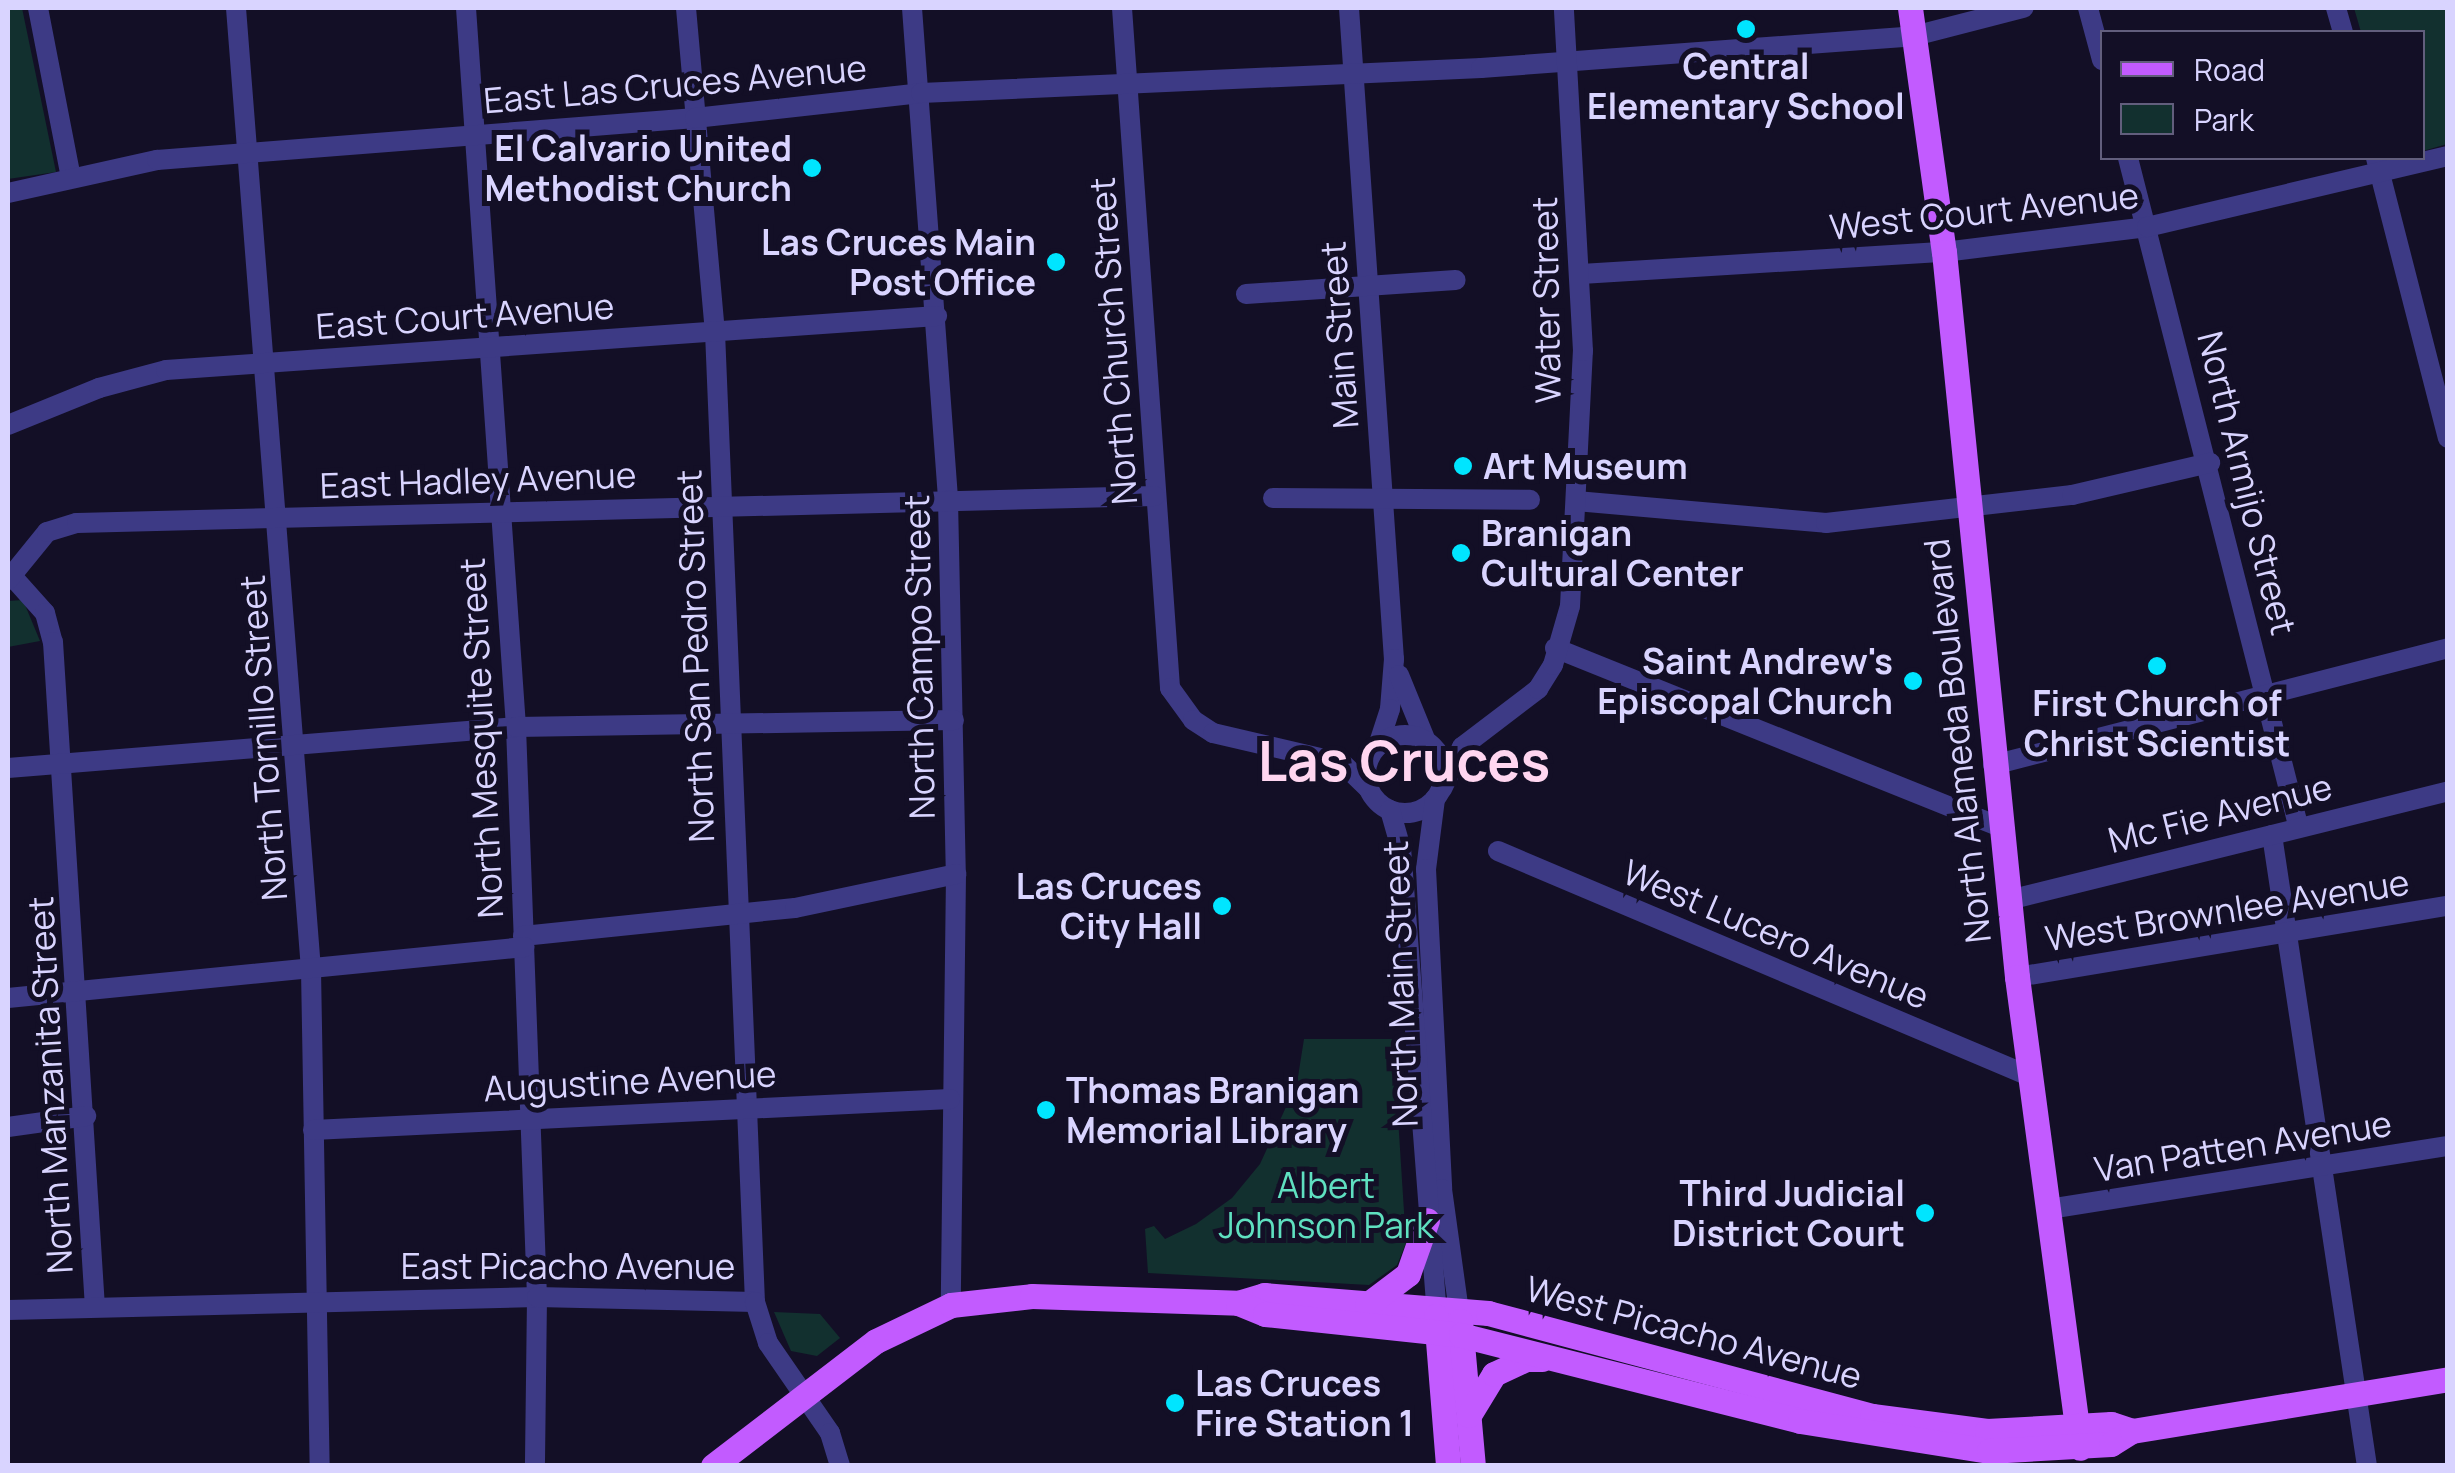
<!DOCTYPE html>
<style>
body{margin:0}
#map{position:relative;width:2455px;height:1473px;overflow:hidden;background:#130f26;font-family:Manrope,sans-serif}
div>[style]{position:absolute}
.green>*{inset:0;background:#12302f}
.minor>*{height:20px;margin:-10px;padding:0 10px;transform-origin:10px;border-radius:10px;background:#3d3a85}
.minor>.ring{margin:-10px;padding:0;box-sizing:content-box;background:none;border:20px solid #3d3a85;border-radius:50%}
.major>*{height:25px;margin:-12.5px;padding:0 12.5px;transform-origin:12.5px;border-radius:12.5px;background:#c25bff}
.dots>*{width:28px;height:28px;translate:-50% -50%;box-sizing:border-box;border:5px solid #130f26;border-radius:50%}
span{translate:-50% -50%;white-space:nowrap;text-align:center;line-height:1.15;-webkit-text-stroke:10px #130f26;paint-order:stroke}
.poi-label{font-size:35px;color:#d9d4ff;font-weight:700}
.right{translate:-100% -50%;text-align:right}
.left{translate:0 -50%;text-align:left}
.street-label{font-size:35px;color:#d9d4ff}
.park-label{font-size:35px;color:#5fe0c0}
.town-label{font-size:55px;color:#ffd6f0;font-weight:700}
.frame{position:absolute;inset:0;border:10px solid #d9d4ff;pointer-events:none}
.legend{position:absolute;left:2100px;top:30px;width:325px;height:130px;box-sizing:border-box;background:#130f26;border:2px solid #625e7d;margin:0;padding:12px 18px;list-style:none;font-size:30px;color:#d9d4ff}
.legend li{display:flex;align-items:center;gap:20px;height:50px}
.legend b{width:50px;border:2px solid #625e7d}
</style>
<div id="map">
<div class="green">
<i style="clip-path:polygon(8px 8px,22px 8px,56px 172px,8px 179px)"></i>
<i style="clip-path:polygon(2354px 8px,2447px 8px,2447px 144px,2423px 151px,2422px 32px,2361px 32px)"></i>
<i style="clip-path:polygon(23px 600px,40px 641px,8px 647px,8px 601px)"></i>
<i style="clip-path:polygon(1304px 1039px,1393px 1039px,1406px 1243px,1397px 1265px,1369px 1285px,1148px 1273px,1145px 1229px,1154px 1226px,1165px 1239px,1196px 1224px,1232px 1198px,1260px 1164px,1297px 1083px)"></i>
<i style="clip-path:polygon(774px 1312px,820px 1314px,840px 1338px,817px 1356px,791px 1351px)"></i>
</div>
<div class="minor">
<i style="left:38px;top:8px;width:173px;rotate:79deg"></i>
<i style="left:236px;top:8px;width:965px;rotate:85.54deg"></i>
<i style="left:311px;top:970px;width:496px;rotate:89deg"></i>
<i style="left:466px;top:8px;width:721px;rotate:86.02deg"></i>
<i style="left:516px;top:727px;width:570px;rotate:87.89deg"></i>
<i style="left:537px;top:1297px;width:169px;rotate:90.7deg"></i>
<i style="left:686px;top:8px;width:325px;rotate:84.9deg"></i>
<i style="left:715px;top:332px;width:971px;rotate:87.64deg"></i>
<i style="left:912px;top:8px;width:493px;rotate:85.8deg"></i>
<i style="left:948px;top:500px;width:374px;rotate:88.8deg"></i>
<i style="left:956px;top:874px;width:431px;rotate:90.7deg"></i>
<i style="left:1122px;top:8px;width:682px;rotate:85.96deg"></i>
<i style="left:1170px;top:688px;width:39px;rotate:54deg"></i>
<i style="left:1193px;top:720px;width:24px;rotate:33deg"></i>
<i style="left:1213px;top:733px;width:132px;rotate:13.1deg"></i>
<i style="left:1342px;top:763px;width:36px;rotate:44deg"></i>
<i style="left:1349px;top:8px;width:653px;rotate:86.05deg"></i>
<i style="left:1394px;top:659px;width:50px;rotate:94.6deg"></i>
<i style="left:1390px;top:709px;width:39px;rotate:108deg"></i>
<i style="left:2088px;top:8px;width:54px;rotate:74.9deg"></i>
<i style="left:2336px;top:8px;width:25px;rotate:74deg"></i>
<i style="left:2128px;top:158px;width:688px;rotate:75.7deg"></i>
<i style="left:2376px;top:158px;width:289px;rotate:75.6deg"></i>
<i style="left:8px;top:193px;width:153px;rotate:-12.5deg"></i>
<i style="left:157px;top:160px;width:540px;rotate:-4.46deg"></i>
<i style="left:695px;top:118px;width:227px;rotate:-6.3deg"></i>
<i style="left:921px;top:93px;width:561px;rotate:-2.56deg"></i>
<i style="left:1481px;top:68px;width:434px;rotate:-4.2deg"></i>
<i style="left:1914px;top:36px;width:113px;rotate:-14.4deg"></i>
<i style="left:1581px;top:274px;width:364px;rotate:-3.5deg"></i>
<i style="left:1944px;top:252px;width:205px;rotate:-7deg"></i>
<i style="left:2147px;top:227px;width:309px;rotate:-13.3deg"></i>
<i style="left:1246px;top:294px;width:210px;rotate:-3.8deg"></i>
<i style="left:8px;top:425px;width:98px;rotate:-22.1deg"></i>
<i style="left:99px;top:388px;width:69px;rotate:-15deg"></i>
<i style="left:166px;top:370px;width:773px;rotate:-4.01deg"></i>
<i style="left:1273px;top:498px;width:257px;rotate:0.4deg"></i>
<i style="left:1576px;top:501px;width:251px;rotate:5deg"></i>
<i style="left:1826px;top:523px;width:248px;rotate:-6.5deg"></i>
<i style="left:2072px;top:495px;width:142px;rotate:-13.1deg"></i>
<i style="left:11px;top:575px;width:51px;rotate:48.2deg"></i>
<i style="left:45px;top:613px;width:30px;rotate:75deg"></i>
<i style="left:53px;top:642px;width:666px;rotate:86.39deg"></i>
<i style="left:8px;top:580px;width:62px;rotate:-50.9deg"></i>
<i style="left:47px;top:532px;width:31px;rotate:-17deg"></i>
<i style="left:77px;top:523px;width:1078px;rotate:-1.43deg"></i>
<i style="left:1555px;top:648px;width:480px;rotate:21.9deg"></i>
<i style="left:1399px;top:675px;width:71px;rotate:67.8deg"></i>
<i class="ring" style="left:1366px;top:735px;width:58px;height:58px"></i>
<i style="left:1993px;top:765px;width:470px;rotate:-14.4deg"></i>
<i style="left:8px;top:768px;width:510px;rotate:-4.61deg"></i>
<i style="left:516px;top:727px;width:438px;rotate:-0.9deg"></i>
<i style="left:1442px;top:789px;width:47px;rotate:-64.5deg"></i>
<i style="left:1462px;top:747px;width:96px;rotate:-37.3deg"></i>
<i style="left:1538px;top:689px;width:28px;rotate:-58deg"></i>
<i style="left:1553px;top:665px;width:61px;rotate:-73.9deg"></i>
<i style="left:1570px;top:606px;width:255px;rotate:-87.1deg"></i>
<i style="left:1583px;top:351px;width:344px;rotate:-93.2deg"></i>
<i style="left:1435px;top:799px;width:71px;rotate:97.3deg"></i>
<i style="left:1426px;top:869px;width:320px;rotate:87.1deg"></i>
<i style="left:1442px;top:1189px;width:123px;rotate:82.1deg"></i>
<i style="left:1390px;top:810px;width:40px;rotate:74deg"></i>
<i style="left:1401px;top:848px;width:461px;rotate:85.6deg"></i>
<i style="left:2272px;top:835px;width:638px;rotate:81.44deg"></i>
<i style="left:1498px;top:851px;width:577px;rotate:22.96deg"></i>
<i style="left:2009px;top:900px;width:452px;rotate:-13.9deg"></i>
<i style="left:523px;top:936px;width:273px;rotate:-5.9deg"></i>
<i style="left:795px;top:908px;width:165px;rotate:-11.9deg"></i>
<i style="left:2017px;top:977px;width:437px;rotate:-9.4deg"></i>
<i style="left:8px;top:998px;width:519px;rotate:-5.64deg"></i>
<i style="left:8px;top:1127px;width:79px;rotate:-8deg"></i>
<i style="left:313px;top:1130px;width:638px;rotate:-2.79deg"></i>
<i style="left:2049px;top:1209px;width:404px;rotate:-9deg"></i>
<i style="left:8px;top:1310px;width:529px;rotate:-1.41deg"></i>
<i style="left:537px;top:1297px;width:218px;rotate:1.3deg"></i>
<i style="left:755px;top:1302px;width:43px;rotate:72.4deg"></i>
<i style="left:768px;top:1343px;width:109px;rotate:55.4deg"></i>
<i style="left:830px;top:1433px;width:34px;rotate:73deg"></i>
</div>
<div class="major">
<i style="left:1910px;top:8px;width:246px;rotate:82.1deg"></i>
<i style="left:1944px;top:252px;width:729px;rotate:84.25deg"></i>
<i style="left:2017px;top:977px;width:475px;rotate:82.4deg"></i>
<i style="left:1238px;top:1303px;width:27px;rotate:-17deg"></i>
<i style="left:1264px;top:1295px;width:225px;rotate:4.6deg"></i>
<i style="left:1488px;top:1313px;width:398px;rotate:15deg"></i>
<i style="left:1872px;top:1416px;width:116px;rotate:7.4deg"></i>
<i style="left:1987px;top:1431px;width:124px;rotate:-3.2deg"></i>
<i style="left:2111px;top:1424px;width:22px;rotate:18deg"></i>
<i style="left:1367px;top:1305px;width:51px;rotate:-37.1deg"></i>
<i style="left:1408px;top:1274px;width:57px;rotate:-70.6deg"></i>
<i style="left:1436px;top:1316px;width:150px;rotate:85.4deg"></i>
<i style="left:1460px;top:1321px;width:146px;rotate:84.9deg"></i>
<i style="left:1469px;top:1415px;width:48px;rotate:-58.6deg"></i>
<i style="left:1494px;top:1374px;width:35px;rotate:-25deg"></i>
<i style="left:1526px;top:1359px;width:16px"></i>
<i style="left:713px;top:1466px;width:205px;rotate:-37.5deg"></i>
<i style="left:876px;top:1341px;width:83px;rotate:-25.6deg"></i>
<i style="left:951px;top:1305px;width:81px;rotate:-6.3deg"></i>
<i style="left:1032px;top:1296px;width:206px;rotate:1.9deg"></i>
<i style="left:1238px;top:1303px;width:29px;rotate:22deg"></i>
<i style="left:1265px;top:1314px;width:197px;rotate:6.1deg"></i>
<i style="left:1461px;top:1335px;width:350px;rotate:14.2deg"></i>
<i style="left:1800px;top:1421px;width:191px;rotate:9deg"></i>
<i style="left:1989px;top:1451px;width:122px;rotate:-3.3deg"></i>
<i style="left:2111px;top:1444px;width:25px;rotate:-32deg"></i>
<i style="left:2132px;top:1431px;width:320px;rotate:-9.3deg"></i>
</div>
<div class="dots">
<i style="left:1746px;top:29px;background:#00e5ff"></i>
<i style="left:812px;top:168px;background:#00e5ff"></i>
<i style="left:1056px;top:262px;background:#00e5ff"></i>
<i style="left:1463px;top:466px;background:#00e5ff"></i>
<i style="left:1461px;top:553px;background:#00e5ff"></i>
<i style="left:2157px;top:666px;background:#00e5ff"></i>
<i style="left:1913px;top:681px;background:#00e5ff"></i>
<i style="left:1222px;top:906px;background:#00e5ff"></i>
<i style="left:1046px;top:1110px;background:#00e5ff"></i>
<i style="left:1925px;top:1213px;background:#00e5ff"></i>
<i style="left:1175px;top:1403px;background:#00e5ff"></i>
</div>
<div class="poi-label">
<span style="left:1746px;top:86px">Central<br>Elementary School</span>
<span class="right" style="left:792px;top:168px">El Calvario United<br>Methodist Church</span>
<span class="right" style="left:1036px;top:262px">Las Cruces Main<br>Post Office</span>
<span class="left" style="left:1483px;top:466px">Art Museum</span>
<span class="left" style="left:1481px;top:553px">Branigan<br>Cultural Center</span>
<span class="right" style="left:1893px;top:681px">Saint Andrew's<br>Episcopal Church</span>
<span style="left:2157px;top:723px">First Church of<br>Christ Scientist</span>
<span class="right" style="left:1202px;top:906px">Las Cruces<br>City Hall</span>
<span class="left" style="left:1066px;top:1110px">Thomas Branigan<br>Memorial Library</span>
<span class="right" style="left:1905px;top:1213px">Third Judicial<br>District Court</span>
<span class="left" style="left:1195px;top:1403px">Las Cruces<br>Fire Station 1</span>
</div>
<div class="street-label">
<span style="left:675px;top:84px;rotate:-5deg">East Las Cruces Avenue</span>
<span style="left:1984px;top:211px;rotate:-6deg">West Court Avenue</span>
<span style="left:1546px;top:300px;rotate:-91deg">Water Street</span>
<span style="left:465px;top:316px;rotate:-4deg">East Court Avenue</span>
<span style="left:1339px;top:335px;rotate:-94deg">Main Street</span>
<span style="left:1113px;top:341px;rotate:-94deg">North Church Street</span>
<span style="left:478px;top:480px;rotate:-2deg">East Hadley Avenue</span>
<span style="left:2247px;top:483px;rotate:76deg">North Armijo Street</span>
<span style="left:695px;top:656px;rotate:-92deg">North San Pedro Street</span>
<span style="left:919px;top:657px;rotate:-91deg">North Campo Street</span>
<span style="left:263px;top:738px;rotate:-94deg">North Tornillo Street</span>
<span style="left:481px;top:738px;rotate:-93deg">North Mesquite Street</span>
<span style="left:1957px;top:741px;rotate:-96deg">North Alameda Boulevard</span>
<span style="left:2220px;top:813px;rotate:-14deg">Mc Fie Avenue</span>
<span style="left:2227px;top:910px;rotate:-9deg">West Brownlee Avenue</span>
<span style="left:1776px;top:934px;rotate:23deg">West Lucero Avenue</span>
<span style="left:1400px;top:984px;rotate:-92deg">North Main Street</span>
<span style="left:630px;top:1081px;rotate:-3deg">Augustine Avenue</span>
<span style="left:50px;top:1085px;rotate:-93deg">North Manzanita Street</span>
<span style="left:2243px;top:1146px;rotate:-9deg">Van Patten Avenue</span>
<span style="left:568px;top:1266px">East Picacho Avenue</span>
<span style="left:1694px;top:1332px;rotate:15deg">West Picacho Avenue</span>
</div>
<div class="park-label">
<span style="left:1326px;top:1205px">Albert<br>Johnson Park</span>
</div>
<div class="town-label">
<span style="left:1404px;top:761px">Las Cruces</span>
</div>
<div class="frame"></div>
<ul class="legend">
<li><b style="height:12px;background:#c25bff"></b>Road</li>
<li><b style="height:28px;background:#12302f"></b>Park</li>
</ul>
</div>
